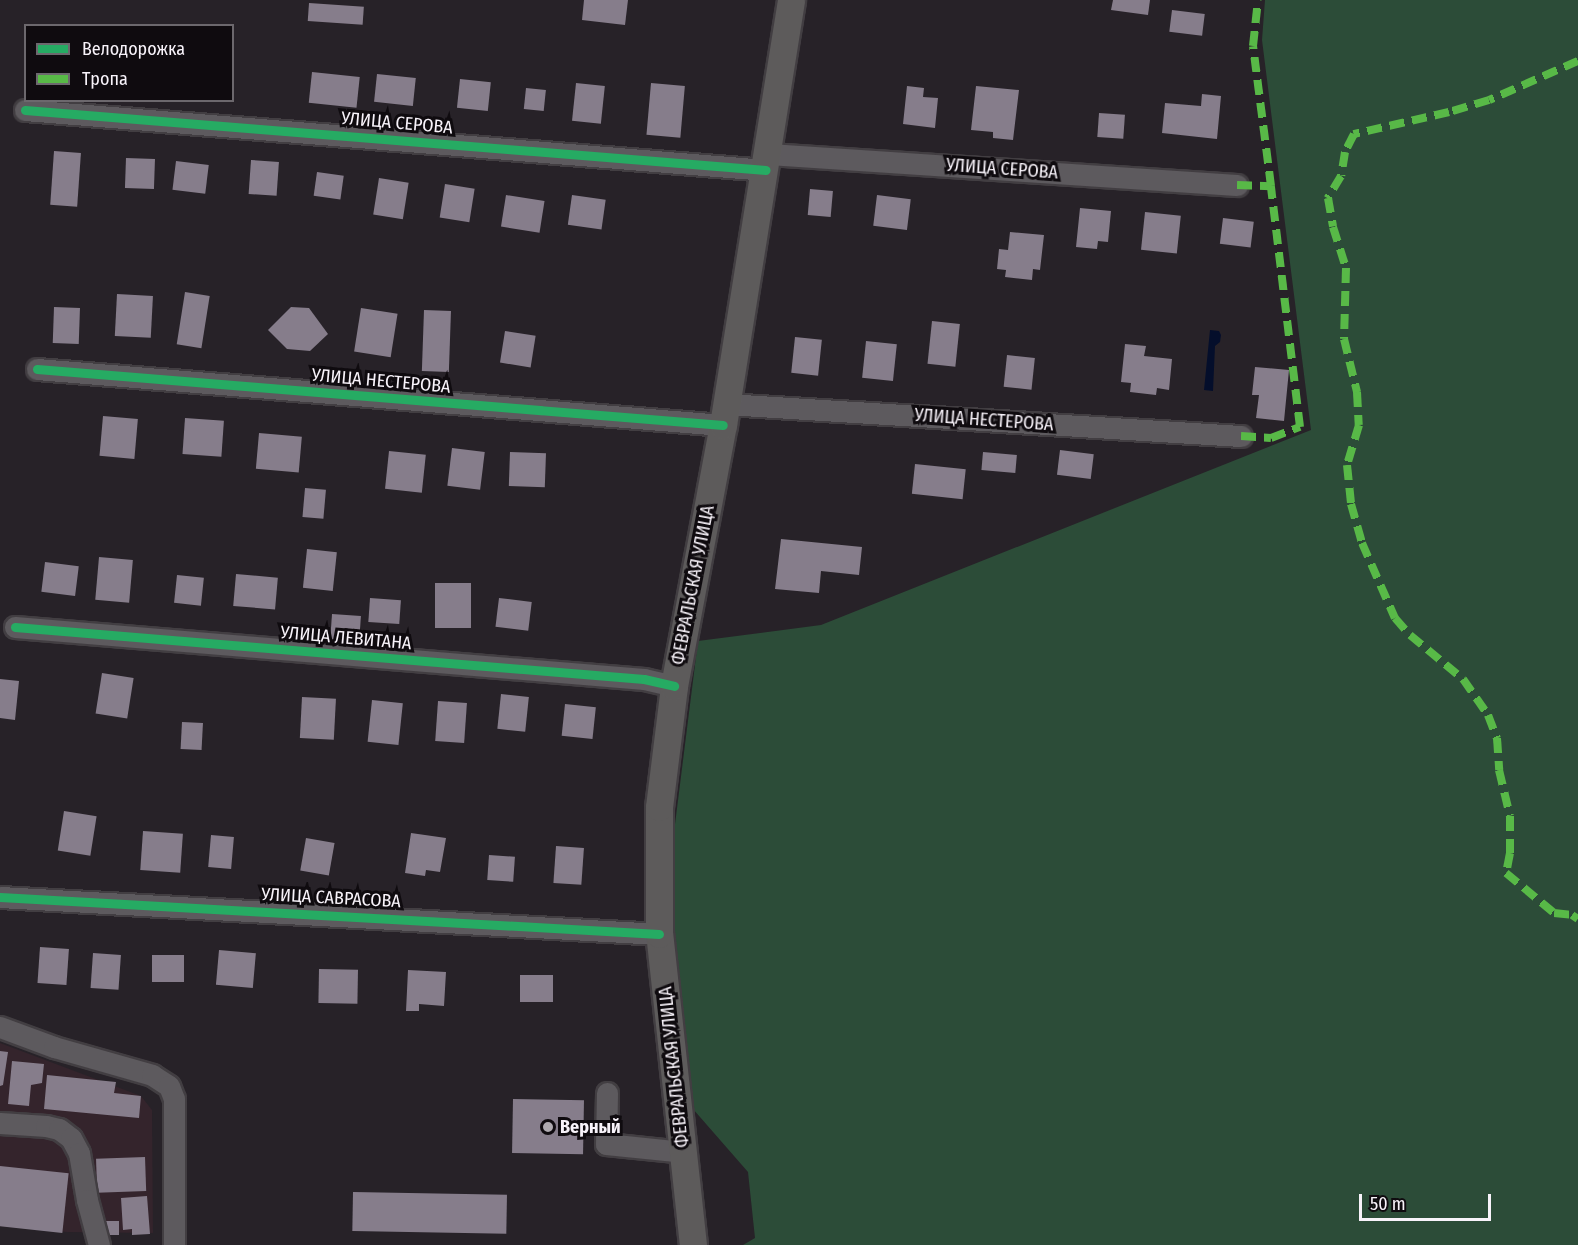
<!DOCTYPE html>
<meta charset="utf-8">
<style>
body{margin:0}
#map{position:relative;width:1578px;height:1245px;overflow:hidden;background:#272228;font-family:"Fira Sans Condensed",sans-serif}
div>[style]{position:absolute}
.industrial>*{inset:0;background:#34242c}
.green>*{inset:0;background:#2c4c38}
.water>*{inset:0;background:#040e2b}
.building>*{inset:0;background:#867d8b;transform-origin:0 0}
.roads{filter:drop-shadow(2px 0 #423e42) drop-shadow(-2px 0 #423e42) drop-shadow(0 2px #423e42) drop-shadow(0 -2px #423e42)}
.minor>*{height:21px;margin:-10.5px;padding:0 10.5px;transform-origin:10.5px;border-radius:10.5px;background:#5d5a5e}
.major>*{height:27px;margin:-13.5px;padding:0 13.5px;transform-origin:13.5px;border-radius:13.5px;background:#5d5b5b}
.quiet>*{height:8px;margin-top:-4px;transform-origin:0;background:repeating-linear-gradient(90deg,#58b947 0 15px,transparent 0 23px)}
.cycleway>*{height:9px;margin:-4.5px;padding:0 4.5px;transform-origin:4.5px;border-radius:4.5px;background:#26ab63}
.dots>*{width:16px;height:16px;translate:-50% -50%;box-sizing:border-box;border:3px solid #0f0b0f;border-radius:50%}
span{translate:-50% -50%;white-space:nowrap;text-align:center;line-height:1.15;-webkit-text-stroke:6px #0f0b0f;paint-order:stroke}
.street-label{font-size:18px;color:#f8f3fa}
.poi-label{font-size:18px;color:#f8f3fa;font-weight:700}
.left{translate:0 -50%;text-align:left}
.legend{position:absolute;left:24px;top:24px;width:210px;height:78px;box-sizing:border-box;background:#0f0b0f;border:2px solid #6c686d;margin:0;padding:8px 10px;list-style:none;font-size:18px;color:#f8f3fa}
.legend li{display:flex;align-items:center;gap:12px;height:30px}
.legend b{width:30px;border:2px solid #6c686d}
.scale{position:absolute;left:1359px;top:1194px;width:132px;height:27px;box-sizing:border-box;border:3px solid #f8f3fa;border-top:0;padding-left:8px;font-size:18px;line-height:21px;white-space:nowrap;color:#f8f3fa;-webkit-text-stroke:4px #0f0b0f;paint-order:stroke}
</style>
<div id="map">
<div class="industrial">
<i style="clip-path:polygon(0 1043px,141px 1096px,152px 1110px,153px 1233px,67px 1232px,0 1226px)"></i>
</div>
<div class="green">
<i style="clip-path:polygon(1265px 0,1578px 0,1578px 1245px,743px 1245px,755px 1238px,748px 1172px,693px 1109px,668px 880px,698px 641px,821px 625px,1311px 430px,1262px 40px)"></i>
</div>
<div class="water">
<i style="clip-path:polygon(1210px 330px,1219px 331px,1221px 335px,1220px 342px,1215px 346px,1213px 391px,1204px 390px)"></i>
</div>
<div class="building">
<i style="clip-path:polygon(584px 0,628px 0,625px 25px,582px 20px)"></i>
<i style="clip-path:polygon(1113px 0,1150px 0,1148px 15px,1111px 10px)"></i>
<i style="left:309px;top:3px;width:55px;height:18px;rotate:4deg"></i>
<i style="left:1172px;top:10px;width:33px;height:22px;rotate:7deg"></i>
<i style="left:312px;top:72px;width:48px;height:31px;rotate:6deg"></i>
<i style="left:377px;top:74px;width:39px;height:28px;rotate:6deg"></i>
<i style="left:460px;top:79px;width:31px;height:29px;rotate:6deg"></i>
<i style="left:576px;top:83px;width:29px;height:38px;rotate:6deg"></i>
<i style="left:651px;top:83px;width:34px;height:52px;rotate:5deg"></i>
<i style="clip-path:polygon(907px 86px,924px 88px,923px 97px,938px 98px,935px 128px,903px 124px)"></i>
<i style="clip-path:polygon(976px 86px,1019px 90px,1013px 140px,993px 138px,993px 132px,971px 130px)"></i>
<i style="left:526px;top:88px;width:20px;height:21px;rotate:6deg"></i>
<i style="clip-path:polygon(1202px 94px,1221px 96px,1217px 139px,1162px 133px,1165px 103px,1201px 106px)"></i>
<i style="left:1099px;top:113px;width:26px;height:24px;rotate:4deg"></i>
<i style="left:54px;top:151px;width:27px;height:54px;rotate:4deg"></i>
<i style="left:126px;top:158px;width:29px;height:30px;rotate:2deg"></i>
<i style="left:251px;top:160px;width:28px;height:34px;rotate:4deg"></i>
<i style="left:176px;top:161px;width:33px;height:29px;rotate:7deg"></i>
<i style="left:317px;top:172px;width:27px;height:24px;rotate:8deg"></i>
<i style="left:379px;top:178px;width:30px;height:37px;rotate:9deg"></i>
<i style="left:445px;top:184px;width:30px;height:34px;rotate:9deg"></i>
<i style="left:810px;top:189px;width:23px;height:26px;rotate:5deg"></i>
<i style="left:506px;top:195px;width:39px;height:32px;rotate:9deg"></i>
<i style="left:572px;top:195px;width:34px;height:30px;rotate:8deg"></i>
<i style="left:877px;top:195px;width:34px;height:31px;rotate:7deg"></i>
<i style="clip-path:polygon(1080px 208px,1111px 211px,1108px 242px,1098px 241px,1097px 249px,1076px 247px)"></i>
<i style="left:1145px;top:212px;width:36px;height:38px;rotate:6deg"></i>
<i style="left:1223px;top:218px;width:31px;height:26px;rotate:7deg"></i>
<i style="clip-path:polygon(1010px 232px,1044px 235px,1040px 270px,1033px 269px,1032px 280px,1005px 277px,1006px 270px,997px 269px,999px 249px,1008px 250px)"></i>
<i style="left:185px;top:292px;width:25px;height:53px;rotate:9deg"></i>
<i style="left:117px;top:294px;width:36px;height:42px;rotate:3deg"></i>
<i style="left:54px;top:307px;width:26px;height:36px;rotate:2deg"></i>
<i style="clip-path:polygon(291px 307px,309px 308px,328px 334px,310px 351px,287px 349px,268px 330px)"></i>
<i style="left:361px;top:308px;width:37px;height:44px;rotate:9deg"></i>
<i style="left:424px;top:310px;width:27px;height:61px;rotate:2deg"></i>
<i style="left:932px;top:321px;width:28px;height:43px;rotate:6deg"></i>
<i style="left:505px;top:331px;width:31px;height:32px;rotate:9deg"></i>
<i style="left:795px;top:337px;width:27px;height:36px;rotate:6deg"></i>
<i style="left:866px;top:341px;width:31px;height:37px;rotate:6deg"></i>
<i style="clip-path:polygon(1125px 344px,1146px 346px,1144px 356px,1172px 359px,1169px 390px,1157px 388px,1156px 395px,1130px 392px,1131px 383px,1121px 382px)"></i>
<i style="left:1007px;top:355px;width:28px;height:32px;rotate:6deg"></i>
<i style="clip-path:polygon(1255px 367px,1289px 370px,1284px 421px,1256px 418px,1259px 395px,1252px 395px)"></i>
<i style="left:103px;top:416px;width:35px;height:40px;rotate:5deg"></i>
<i style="left:185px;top:418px;width:39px;height:36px;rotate:4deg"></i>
<i style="left:259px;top:433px;width:43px;height:36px;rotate:5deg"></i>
<i style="left:452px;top:448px;width:33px;height:38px;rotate:7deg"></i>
<i style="left:1060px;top:450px;width:34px;height:25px;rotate:7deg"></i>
<i style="left:389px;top:451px;width:37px;height:38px;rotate:6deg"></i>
<i style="left:510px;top:452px;width:36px;height:34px;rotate:2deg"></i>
<i style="left:983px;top:452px;width:34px;height:18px;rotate:5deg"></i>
<i style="left:915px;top:464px;width:51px;height:30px;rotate:6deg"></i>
<i style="left:305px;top:488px;width:21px;height:29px;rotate:5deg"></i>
<i style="clip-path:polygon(781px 539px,862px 547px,859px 575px,821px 571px,819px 593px,775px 589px)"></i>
<i style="left:307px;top:549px;width:30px;height:39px;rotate:6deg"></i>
<i style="left:99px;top:557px;width:34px;height:43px;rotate:5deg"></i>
<i style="left:45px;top:562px;width:34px;height:30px;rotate:7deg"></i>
<i style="left:236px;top:574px;width:42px;height:32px;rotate:5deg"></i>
<i style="left:177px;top:575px;width:27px;height:28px;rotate:6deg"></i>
<i style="left:435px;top:583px;width:36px;height:45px"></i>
<i style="left:370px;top:598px;width:31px;height:24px;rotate:4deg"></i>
<i style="left:499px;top:598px;width:33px;height:29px;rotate:7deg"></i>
<i style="left:332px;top:614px;width:29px;height:28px;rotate:4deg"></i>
<i style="left:102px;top:673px;width:32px;height:41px;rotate:9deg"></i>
<i style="clip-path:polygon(0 679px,19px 681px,15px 720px,0 718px)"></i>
<i style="left:501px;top:694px;width:28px;height:35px;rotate:6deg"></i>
<i style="left:302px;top:697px;width:34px;height:41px;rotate:3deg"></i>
<i style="left:372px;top:700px;width:31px;height:42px;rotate:6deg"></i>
<i style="left:438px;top:701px;width:29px;height:40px;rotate:4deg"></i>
<i style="left:565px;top:704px;width:31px;height:32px;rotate:6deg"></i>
<i style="left:182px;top:722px;width:21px;height:27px;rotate:3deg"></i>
<i style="left:64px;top:811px;width:33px;height:40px;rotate:9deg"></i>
<i style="left:143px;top:831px;width:40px;height:39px;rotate:4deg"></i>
<i style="clip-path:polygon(411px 833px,446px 838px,440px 872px,426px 870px,425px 876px,405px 873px)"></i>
<i style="left:211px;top:835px;width:23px;height:32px;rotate:5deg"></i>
<i style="left:306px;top:838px;width:29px;height:33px;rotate:10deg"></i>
<i style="left:556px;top:846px;width:28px;height:37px;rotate:4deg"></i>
<i style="left:489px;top:855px;width:26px;height:25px;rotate:4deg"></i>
<i style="left:40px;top:947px;width:29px;height:36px;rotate:4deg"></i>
<i style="left:219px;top:950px;width:37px;height:35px;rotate:5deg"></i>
<i style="left:93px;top:953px;width:28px;height:35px;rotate:4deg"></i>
<i style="left:152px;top:955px;width:32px;height:27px"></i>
<i style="left:319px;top:969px;width:39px;height:34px;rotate:1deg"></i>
<i style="clip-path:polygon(408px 970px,446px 972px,444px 1006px,419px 1004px,419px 1011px,406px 1011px)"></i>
<i style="left:520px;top:975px;width:33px;height:27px"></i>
<i style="clip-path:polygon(0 1051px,8px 1052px,3px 1085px,0 1086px)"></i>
<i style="clip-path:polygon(12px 1061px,44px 1064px,42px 1083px,31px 1085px,29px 1106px,8px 1104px)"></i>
<i style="clip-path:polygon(47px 1075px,116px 1082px,114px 1093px,141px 1096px,139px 1118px,44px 1109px)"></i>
<i style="left:513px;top:1099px;width:71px;height:54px;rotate:1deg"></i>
<i style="left:145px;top:1157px;width:34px;height:49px;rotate:88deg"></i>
<i style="left:0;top:1166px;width:69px;height:60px;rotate:6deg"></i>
<i style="left:353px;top:1192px;width:154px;height:39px;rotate:1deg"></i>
<i style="clip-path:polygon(147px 1196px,150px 1234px,132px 1235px,132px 1229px,123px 1230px,121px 1198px)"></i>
<i style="left:106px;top:1221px;width:13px;height:14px"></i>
</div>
<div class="roads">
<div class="minor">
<i style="left:25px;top:110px;width:743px;rotate:4.63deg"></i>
<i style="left:768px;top:154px;width:470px;rotate:3.8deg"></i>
<i style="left:37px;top:369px;width:688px;rotate:4.67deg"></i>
<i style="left:726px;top:404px;width:516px;rotate:3.56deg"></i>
<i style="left:15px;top:627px;width:631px;rotate:4.73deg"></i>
<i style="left:644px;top:679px;width:31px;rotate:13deg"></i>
<i style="left:0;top:897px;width:660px;rotate:3.21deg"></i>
<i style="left:0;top:1027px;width:58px;rotate:20.3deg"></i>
<i style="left:54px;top:1047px;width:102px;rotate:15.9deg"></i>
<i style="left:152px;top:1075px;width:20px;rotate:33deg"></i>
<i style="left:169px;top:1086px;width:14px;rotate:69deg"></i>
<i style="left:174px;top:1099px;width:146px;rotate:90deg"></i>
<i style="left:607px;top:1093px;width:51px;rotate:91.1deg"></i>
<i style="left:606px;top:1144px;width:77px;rotate:5.9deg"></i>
<i style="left:0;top:1123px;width:46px;rotate:3.7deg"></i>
<i style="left:46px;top:1126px;width:13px;rotate:13deg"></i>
<i style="left:59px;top:1129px;width:15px;rotate:37deg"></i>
<i style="left:71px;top:1138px;width:17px;rotate:62deg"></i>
<i style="left:79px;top:1153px;width:48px;rotate:80.3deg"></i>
<i style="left:87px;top:1200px;width:47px;rotate:75.1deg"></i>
</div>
<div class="major">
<i style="left:693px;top:1245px;width:313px;rotate:-96.2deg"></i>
<i style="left:659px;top:934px;width:127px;rotate:-90deg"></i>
<i style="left:659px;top:807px;width:122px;rotate:-82.9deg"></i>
<i style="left:674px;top:686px;width:266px;rotate:-79.4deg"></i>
<i style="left:723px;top:425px;width:430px;rotate:-80.9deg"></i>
</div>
</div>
<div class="quiet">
<i style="left:1578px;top:61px;width:97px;rotate:156.3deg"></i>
<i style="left:1489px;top:100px;width:42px;rotate:163.3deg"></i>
<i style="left:1449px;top:112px;width:98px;rotate:167deg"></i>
<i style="left:1354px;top:134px;width:20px;rotate:117deg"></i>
<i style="left:1345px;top:152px;width:24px;rotate:99deg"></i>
<i style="left:1341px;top:176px;width:26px;rotate:121deg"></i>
<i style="left:1328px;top:198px;width:29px;rotate:80deg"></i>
<i style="left:1333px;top:227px;width:43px;rotate:72.4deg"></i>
<i style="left:1346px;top:268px;width:71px;rotate:91.6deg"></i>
<i style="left:1344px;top:339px;width:55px;rotate:76.2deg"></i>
<i style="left:1357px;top:392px;width:33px;rotate:87deg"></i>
<i style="left:1359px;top:425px;width:42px;rotate:106.7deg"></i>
<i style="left:1347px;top:465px;width:39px;rotate:84deg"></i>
<i style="left:1351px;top:504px;width:41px;rotate:74.2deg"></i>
<i style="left:1362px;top:543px;width:82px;rotate:66.3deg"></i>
<i style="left:1395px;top:618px;width:23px;rotate:49deg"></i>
<i style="left:1410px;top:635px;width:69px;rotate:39.7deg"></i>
<i style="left:1463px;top:679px;width:44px;rotate:55.2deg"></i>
<i style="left:1488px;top:715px;width:25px;rotate:69deg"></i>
<i style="left:1497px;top:738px;width:32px;rotate:86deg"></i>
<i style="left:1499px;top:770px;width:47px;rotate:76.6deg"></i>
<i style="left:1510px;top:816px;width:37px;rotate:90deg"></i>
<i style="left:1510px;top:853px;width:20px;rotate:101deg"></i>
<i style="left:1506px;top:873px;width:62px;rotate:39.8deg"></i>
<i style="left:1554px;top:913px;width:18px;rotate:6deg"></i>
<i style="left:1572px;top:915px;width:7px;rotate:34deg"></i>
<i style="left:1237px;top:185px;width:34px;rotate:2deg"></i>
<i style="left:1271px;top:186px;width:141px;rotate:-97.3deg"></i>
<i style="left:1253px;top:46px;width:46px;rotate:-83.8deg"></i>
<i style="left:1241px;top:436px;width:30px;rotate:4deg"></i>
<i style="left:1271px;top:438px;width:31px;rotate:-21deg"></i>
<i style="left:1300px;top:427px;width:243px;rotate:-96.9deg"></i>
</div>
<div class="cycleway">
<i style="left:25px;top:110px;width:743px;rotate:4.63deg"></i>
<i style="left:37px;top:369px;width:688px;rotate:4.67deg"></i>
<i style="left:15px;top:627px;width:631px;rotate:4.73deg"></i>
<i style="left:644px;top:679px;width:31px;rotate:13deg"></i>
<i style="left:0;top:897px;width:660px;rotate:3.21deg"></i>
</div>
<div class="dots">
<i style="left:548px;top:1127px;background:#afaab0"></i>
</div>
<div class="street-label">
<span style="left:397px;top:123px;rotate:5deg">УЛИЦА СЕРОВА</span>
<span style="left:1002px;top:169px;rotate:4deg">УЛИЦА СЕРОВА</span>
<span style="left:381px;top:381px;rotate:5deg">УЛИЦА НЕСТЕРОВА</span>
<span style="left:984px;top:420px;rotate:4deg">УЛИЦА НЕСТЕРОВА</span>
<span style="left:693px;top:585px;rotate:-79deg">ФЕВРАЛЬСКАЯ УЛИЦА</span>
<span style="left:346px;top:638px;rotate:5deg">УЛИЦА ЛЕВИТАНА</span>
<span style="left:331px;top:898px;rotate:3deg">УЛИЦА САВРАСОВА</span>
<span style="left:674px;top:1067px;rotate:-96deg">ФЕВРАЛЬСКАЯ УЛИЦА</span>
</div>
<div class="poi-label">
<span class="left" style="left:560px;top:1127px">Верный</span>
</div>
<ul class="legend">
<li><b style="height:8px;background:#26ab63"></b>Велодорожка</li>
<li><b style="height:8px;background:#58b947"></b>Тропа</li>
</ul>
<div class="scale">50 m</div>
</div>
